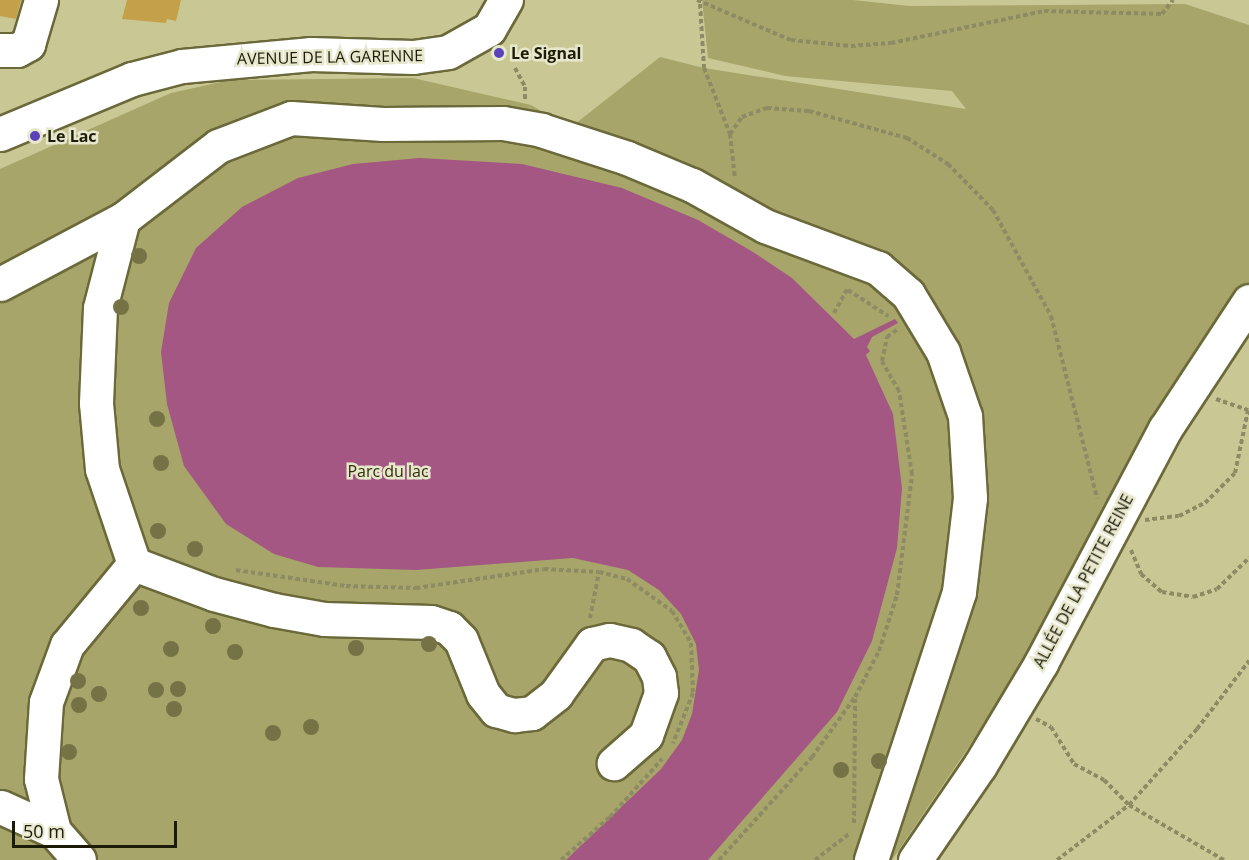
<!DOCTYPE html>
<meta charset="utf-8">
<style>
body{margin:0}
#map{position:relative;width:1249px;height:860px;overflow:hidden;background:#c9c895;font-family:"Open Sans",sans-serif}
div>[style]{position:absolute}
.green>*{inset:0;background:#a7a569}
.water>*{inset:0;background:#a45782}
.building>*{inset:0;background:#c4a048}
.path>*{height:4px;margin-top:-2px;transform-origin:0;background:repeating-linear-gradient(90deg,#8c8b63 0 4.5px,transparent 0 7.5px)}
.roads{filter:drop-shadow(2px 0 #6b693a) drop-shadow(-2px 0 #6b693a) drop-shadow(0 2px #6b693a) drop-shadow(0 -2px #6b693a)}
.minor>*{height:33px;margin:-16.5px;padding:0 16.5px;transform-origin:16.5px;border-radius:16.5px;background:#fff}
.trees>*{width:16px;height:16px;margin:-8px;border-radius:50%;background:#757346}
.dots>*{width:16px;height:16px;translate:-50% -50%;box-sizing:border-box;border:3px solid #e7e7cd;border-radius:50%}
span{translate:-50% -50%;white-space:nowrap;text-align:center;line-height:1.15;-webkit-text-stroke:5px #e7e7cd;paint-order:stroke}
.poi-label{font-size:16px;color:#1b1b07;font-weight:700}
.left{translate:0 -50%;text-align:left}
.street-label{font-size:16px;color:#1b1b07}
.park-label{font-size:16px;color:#302e05}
.scale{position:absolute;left:12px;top:821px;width:165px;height:27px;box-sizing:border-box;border:3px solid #1b1b07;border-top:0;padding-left:8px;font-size:18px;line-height:21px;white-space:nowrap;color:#1b1b07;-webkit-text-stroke:4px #e7e7cd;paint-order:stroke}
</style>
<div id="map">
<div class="green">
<i style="clip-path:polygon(702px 0,853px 0,909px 6px,1185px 4px,1249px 25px,1249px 295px,1118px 501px,989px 717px,892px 860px,0 860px,0 169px,171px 93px,230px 80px,413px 78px,531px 105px,570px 128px,660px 57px,704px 68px,966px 109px,952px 91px,785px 76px,708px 58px)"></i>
</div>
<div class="water">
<i style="clip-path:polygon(420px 158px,522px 164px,622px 188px,698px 220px,753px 252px,792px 278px,854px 339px,895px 319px,898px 323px,872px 337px,867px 347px,870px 351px,866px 355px,893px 414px,902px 488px,897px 548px,872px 641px,837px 712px,708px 860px,566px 860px,661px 769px,682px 740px,692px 714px,699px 670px,696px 644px,681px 614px,659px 590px,628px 570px,573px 558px,416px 570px,318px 567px,274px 554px,226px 524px,184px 466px,167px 404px,161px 352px,169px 303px,196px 248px,242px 207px,298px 178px,353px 164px)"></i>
</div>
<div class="building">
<i style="clip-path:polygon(0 0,21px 0,16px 19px,0 16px)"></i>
<i style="clip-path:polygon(127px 0,181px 0,176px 21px,167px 19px,166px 23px,122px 19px)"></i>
</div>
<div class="path">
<i style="left:697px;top:0;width:102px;rotate:23.1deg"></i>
<i style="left:791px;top:40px;width:60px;rotate:5.7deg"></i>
<i style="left:851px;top:46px;width:40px;rotate:-4.3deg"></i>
<i style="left:891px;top:43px;width:156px;rotate:-11.8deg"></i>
<i style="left:1044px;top:11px;width:118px;rotate:1.5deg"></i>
<i style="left:1162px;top:14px;width:18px;rotate:-52deg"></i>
<i style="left:700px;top:4px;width:64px;rotate:86.4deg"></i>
<i style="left:704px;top:68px;width:71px;rotate:68.5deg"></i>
<i style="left:730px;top:134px;width:45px;rotate:83.7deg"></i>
<i style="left:515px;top:68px;width:21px;rotate:62deg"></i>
<i style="left:525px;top:87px;width:13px;rotate:90deg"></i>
<i style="left:730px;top:134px;width:21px;rotate:-55deg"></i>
<i style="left:742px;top:117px;width:27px;rotate:-20deg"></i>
<i style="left:767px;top:108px;width:42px;rotate:4.1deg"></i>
<i style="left:809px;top:111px;width:102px;rotate:15.4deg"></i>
<i style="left:907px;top:138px;width:49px;rotate:32.4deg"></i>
<i style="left:948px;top:164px;width:64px;rotate:45.6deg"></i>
<i style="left:993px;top:210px;width:121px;rotate:61.3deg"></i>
<i style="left:1051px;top:316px;width:188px;rotate:75.8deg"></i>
<i style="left:848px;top:290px;width:48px;rotate:33deg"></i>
<i style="left:834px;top:313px;width:29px;rotate:-61deg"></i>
<i style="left:1216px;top:399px;width:34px;rotate:19deg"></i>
<i style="left:1145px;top:520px;width:34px;rotate:-7deg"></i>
<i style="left:1179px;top:516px;width:29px;rotate:-27deg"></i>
<i style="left:1205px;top:503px;width:42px;rotate:-45deg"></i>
<i style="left:1235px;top:473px;width:64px;rotate:-78.3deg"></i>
<i style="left:1131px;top:550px;width:26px;rotate:67deg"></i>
<i style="left:1141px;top:574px;width:28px;rotate:41deg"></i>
<i style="left:1162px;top:592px;width:31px;rotate:9deg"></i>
<i style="left:1193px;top:597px;width:25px;rotate:-18deg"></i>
<i style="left:1217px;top:589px;width:45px;rotate:-44.1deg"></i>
<i style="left:236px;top:570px;width:111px;rotate:8.3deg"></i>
<i style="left:346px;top:586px;width:70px;rotate:1.6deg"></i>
<i style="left:416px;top:588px;width:129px;rotate:-8.4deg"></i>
<i style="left:544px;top:569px;width:55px;rotate:3.1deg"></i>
<i style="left:599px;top:572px;width:29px;rotate:14deg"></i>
<i style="left:627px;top:579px;width:55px;rotate:35.4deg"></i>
<i style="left:672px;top:611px;width:37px;rotate:59deg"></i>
<i style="left:691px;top:643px;width:50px;rotate:87.7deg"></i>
<i style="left:693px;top:693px;width:54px;rotate:111.8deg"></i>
<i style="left:590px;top:618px;width:47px;rotate:-78.9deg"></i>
<i style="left:1036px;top:719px;width:17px;rotate:28deg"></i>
<i style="left:1051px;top:727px;width:44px;rotate:58.1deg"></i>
<i style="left:1074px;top:764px;width:34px;rotate:28deg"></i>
<i style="left:1104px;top:780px;width:35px;rotate:45deg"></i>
<i style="left:1129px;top:805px;width:110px;rotate:30.1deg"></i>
<i style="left:854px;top:823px;width:124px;rotate:-89.5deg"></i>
<i style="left:561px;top:860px;width:65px;rotate:-41.3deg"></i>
<i style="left:610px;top:817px;width:78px;rotate:-48.1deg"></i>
<i style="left:719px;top:860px;width:139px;rotate:-47.9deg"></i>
<i style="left:812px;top:757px;width:74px;rotate:-54.4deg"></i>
<i style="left:855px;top:697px;width:52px;rotate:-62.4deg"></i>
<i style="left:879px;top:651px;width:59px;rotate:-72.2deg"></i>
<i style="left:897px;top:595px;width:122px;rotate:-82.9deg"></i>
<i style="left:912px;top:474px;width:84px;rotate:-98.9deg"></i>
<i style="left:899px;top:391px;width:34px;rotate:-120deg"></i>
<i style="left:882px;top:361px;width:25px;rotate:-78deg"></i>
<i style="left:887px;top:337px;width:14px;rotate:-36deg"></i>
<i style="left:815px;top:860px;width:44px;rotate:-37.6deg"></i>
<i style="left:1057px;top:860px;width:91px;rotate:-37.4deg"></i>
<i style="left:1129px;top:805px;width:102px;rotate:-48.2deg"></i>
<i style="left:1197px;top:729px;width:86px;rotate:-52.6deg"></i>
</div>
<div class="roads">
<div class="minor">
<i style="left:0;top:50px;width:17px"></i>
<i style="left:17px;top:50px;width:13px;rotate:-29deg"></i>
<i style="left:28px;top:44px;width:46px;rotate:-73.5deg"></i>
<i style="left:0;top:134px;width:143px;rotate:-22.6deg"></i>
<i style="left:132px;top:79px;width:52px;rotate:-14.6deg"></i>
<i style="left:182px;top:66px;width:130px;rotate:-5.3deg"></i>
<i style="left:311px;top:54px;width:102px;rotate:1.7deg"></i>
<i style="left:413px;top:57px;width:35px;rotate:-8deg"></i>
<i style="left:448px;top:52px;width:47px;rotate:-29.3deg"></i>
<i style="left:489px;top:29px;width:34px;rotate:-60deg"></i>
<i style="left:0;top:284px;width:139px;rotate:-27.9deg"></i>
<i style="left:123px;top:219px;width:120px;rotate:-37.5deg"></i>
<i style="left:218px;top:146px;width:78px;rotate:-21deg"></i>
<i style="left:291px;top:118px;width:92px;rotate:3.7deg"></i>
<i style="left:383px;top:124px;width:120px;rotate:-0.5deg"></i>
<i style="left:503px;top:123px;width:39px;rotate:10deg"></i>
<i style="left:541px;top:130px;width:90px;rotate:18deg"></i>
<i style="left:627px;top:158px;width:70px;rotate:22.6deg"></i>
<i style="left:692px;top:185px;width:84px;rotate:29.3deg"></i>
<i style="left:765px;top:226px;width:121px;rotate:20.4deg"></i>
<i style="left:878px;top:268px;width:40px;rotate:41deg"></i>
<i style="left:908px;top:294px;width:68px;rotate:58.9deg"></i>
<i style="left:943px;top:352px;width:68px;rotate:71deg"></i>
<i style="left:965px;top:416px;width:82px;rotate:86.5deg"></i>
<i style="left:970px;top:498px;width:95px;rotate:96.7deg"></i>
<i style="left:959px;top:592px;width:282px;rotate:108.2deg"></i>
<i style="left:134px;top:564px;width:85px;rotate:20.6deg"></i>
<i style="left:214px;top:594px;width:62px;rotate:14.9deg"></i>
<i style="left:274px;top:610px;width:51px;rotate:10.2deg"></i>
<i style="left:324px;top:619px;width:107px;rotate:1.6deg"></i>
<i style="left:431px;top:622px;width:19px;rotate:18deg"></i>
<i style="left:449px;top:628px;width:17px;rotate:45deg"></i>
<i style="left:461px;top:640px;width:58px;rotate:67.8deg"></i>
<i style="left:483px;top:694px;width:21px;rotate:51deg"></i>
<i style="left:496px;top:710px;width:19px;rotate:16deg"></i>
<i style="left:514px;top:715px;width:18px;rotate:-6deg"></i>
<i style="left:532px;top:713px;width:31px;rotate:-38deg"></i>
<i style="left:556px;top:694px;width:62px;rotate:-54.2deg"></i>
<i style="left:592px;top:644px;width:18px;rotate:-13deg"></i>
<i style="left:610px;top:640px;width:22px;rotate:13deg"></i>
<i style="left:631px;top:645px;width:22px;rotate:34deg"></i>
<i style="left:649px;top:657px;width:22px;rotate:63deg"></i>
<i style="left:659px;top:677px;width:16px;rotate:83deg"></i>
<i style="left:661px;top:693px;width:45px;rotate:109.7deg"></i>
<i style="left:646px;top:735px;width:43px;rotate:138.8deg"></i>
<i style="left:1px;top:807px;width:58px;rotate:24.4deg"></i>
<i style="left:54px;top:831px;width:38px;rotate:49deg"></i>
<i style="left:54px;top:831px;width:54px;rotate:-104deg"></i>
<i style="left:41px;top:779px;width:77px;rotate:-86.3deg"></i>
<i style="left:46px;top:702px;width:61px;rotate:-69.8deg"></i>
<i style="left:67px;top:645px;width:105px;rotate:-50.4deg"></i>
<i style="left:134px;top:564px;width:100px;rotate:-108.6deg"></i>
<i style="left:102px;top:469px;width:66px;rotate:-95.2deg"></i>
<i style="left:96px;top:403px;width:95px;rotate:-87.6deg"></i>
<i style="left:100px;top:308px;width:92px;rotate:-75.5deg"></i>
<i style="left:915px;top:860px;width:115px;rotate:-55.6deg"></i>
<i style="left:980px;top:765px;width:119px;rotate:-59.1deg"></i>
<i style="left:1041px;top:663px;width:265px;rotate:-62.1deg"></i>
<i style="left:1165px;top:429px;width:153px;rotate:-56.7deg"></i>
</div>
</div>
<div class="trees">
<i style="left:139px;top:256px"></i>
<i style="left:121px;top:307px"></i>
<i style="left:157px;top:419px"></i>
<i style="left:161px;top:463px"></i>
<i style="left:158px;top:531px"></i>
<i style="left:195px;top:549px"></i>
<i style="left:141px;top:608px"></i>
<i style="left:213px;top:626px"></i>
<i style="left:429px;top:644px"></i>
<i style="left:356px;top:648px"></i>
<i style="left:171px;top:649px"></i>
<i style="left:235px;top:652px"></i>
<i style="left:78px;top:681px"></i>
<i style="left:178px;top:689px"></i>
<i style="left:156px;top:690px"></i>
<i style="left:99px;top:694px"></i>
<i style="left:79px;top:705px"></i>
<i style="left:174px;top:709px"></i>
<i style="left:311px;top:727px"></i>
<i style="left:273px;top:733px"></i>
<i style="left:69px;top:752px"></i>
<i style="left:879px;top:761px"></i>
<i style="left:841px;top:770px"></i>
</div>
<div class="dots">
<i style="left:499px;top:53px;background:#5a42ba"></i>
<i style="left:35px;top:136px;background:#5a42ba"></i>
</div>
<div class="poi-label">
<span class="left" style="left:511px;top:53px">Le Signal</span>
<span class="left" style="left:47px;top:136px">Le Lac</span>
</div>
<div class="street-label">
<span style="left:330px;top:57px;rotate:-1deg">AVENUE DE LA GARENNE</span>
<span style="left:1083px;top:581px;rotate:-62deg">ALLÉE DE LA PETITE REINE</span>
</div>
<div class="park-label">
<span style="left:388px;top:471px">Parc du lac</span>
</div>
<div class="scale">50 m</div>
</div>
